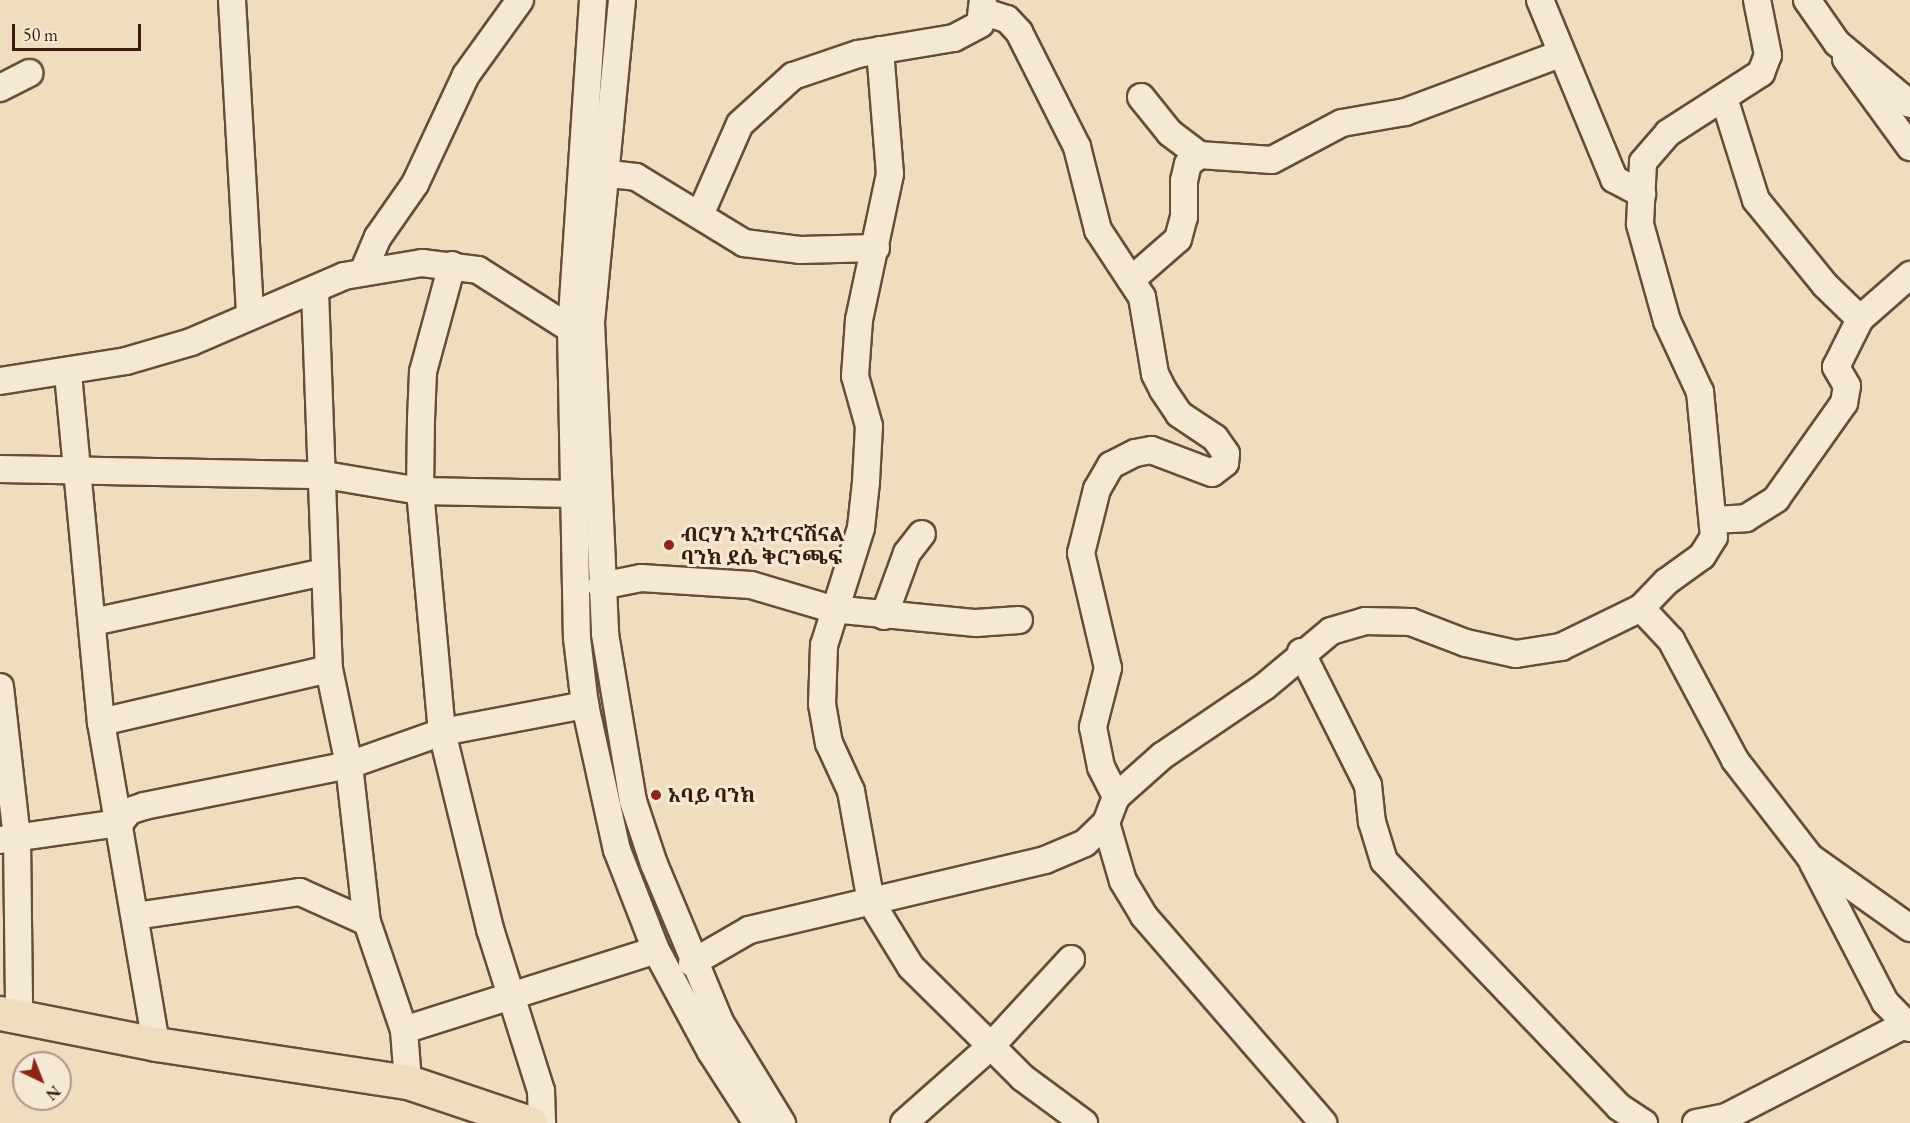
<!DOCTYPE html>
<meta charset="utf-8">
<style>
body{margin:0}
#map{position:relative;width:1910px;height:1123px;overflow:hidden;background:#efddc0;font-family:"EB Garamond","Noto Serif Ethiopic",serif}
div>[style]{position:absolute}
.roads{filter:drop-shadow(2px 0 #684c38) drop-shadow(-2px 0 #684c38) drop-shadow(0 2px #684c38) drop-shadow(0 -2px #684c38)}
.minor>*{height:26px;margin:-13px;padding:0 13px;transform-origin:13px;border-radius:13px;background:#f5e9d6}
.highway>*{height:33px;margin:-16.5px;padding:0 16.5px;transform-origin:16.5px;border-radius:16.5px;background:#efddc0}
.dots>*{width:16px;height:16px;translate:-50% -50%;box-sizing:border-box;border:3px solid #f5e9d6;border-radius:50%}
span{translate:-50% -50%;white-space:nowrap;text-align:center;line-height:1.15;-webkit-text-stroke:6px #f5e9d6;paint-order:stroke}
.poi-label{font-size:20px;color:#3b1b0b;font-weight:700}
.left{translate:0 -50%;text-align:left}
.north{position:absolute;left:12px;top:1051px;width:60px;height:60px;box-sizing:border-box;background:#f5e9d6;border:2px solid #ab9785;border-radius:50%;rotate:137deg;font-size:16px;font-weight:700;line-height:24px;text-align:center;color:#3b1b0b}
.north::after{content:'';display:block;margin:auto;width:21px;height:27px;background:#8f2418;clip-path:polygon(50% 0,100% 100%,50% 72%,0 100%)}
.scale{position:absolute;left:12px;top:24px;width:129px;height:27px;box-sizing:border-box;border:3px solid #3b1b0b;border-top:0;padding-left:8px;font-size:18px;line-height:21px;white-space:nowrap;color:#3b1b0b;-webkit-text-stroke:4px #f5e9d6;paint-order:stroke}
</style>
<div id="map">
<div class="roads">
<div class="minor">
<i style="left:232px;top:0;width:315px;rotate:86.7deg"></i>
<i style="left:593px;top:0;width:330px;rotate:93.8deg"></i>
<i style="left:571px;top:329px;width:309px;rotate:88.9deg"></i>
<i style="left:577px;top:638px;width:67px;rotate:83.2deg"></i>
<i style="left:585px;top:705px;width:148px;rotate:77.6deg"></i>
<i style="left:617px;top:850px;width:107px;rotate:68.7deg"></i>
<i style="left:656px;top:950px;width:116px;rotate:61.7deg"></i>
<i style="left:711px;top:1052px;width:85px;rotate:57.1deg"></i>
<i style="left:622px;top:0;width:323px;rotate:95.5deg"></i>
<i style="left:591px;top:322px;width:312px;rotate:87.4deg"></i>
<i style="left:605px;top:634px;width:169px;rotate:80.5deg"></i>
<i style="left:633px;top:801px;width:66px;rotate:71.6deg"></i>
<i style="left:654px;top:864px;width:171px;rotate:67.3deg"></i>
<i style="left:720px;top:1022px;width:119px;rotate:58.5deg"></i>
<i style="left:1540px;top:0;width:194px;rotate:67.5deg"></i>
<i style="left:1614px;top:179px;width:32px;rotate:28deg"></i>
<i style="left:1807px;top:0;width:52px;rotate:55.1deg"></i>
<i style="left:1837px;top:43px;width:95px;rotate:39.9deg"></i>
<i style="left:982px;top:11px;width:26px;rotate:18deg"></i>
<i style="left:1007px;top:19px;width:18px;rotate:47deg"></i>
<i style="left:1019px;top:32px;width:129px;rotate:63.2deg"></i>
<i style="left:1077px;top:147px;width:86px;rotate:75.8deg"></i>
<i style="left:1098px;top:230px;width:80px;rotate:56.7deg"></i>
<i style="left:1142px;top:297px;width:78px;rotate:80.4deg"></i>
<i style="left:1155px;top:374px;width:18px;rotate:63deg"></i>
<i style="left:1163px;top:390px;width:29px;rotate:56deg"></i>
<i style="left:1179px;top:414px;width:43px;rotate:33.7deg"></i>
<i style="left:1215px;top:438px;width:19px;rotate:55deg"></i>
<i style="left:1226px;top:454px;width:9px;rotate:96deg"></i>
<i style="left:1225px;top:463px;width:16px;rotate:142deg"></i>
<i style="left:1212px;top:473px;width:65px;rotate:-159.3deg"></i>
<i style="left:1151px;top:450px;width:16px;rotate:169deg"></i>
<i style="left:1135px;top:453px;width:27px;rotate:153deg"></i>
<i style="left:1111px;top:465px;width:28px;rotate:120deg"></i>
<i style="left:1097px;top:489px;width:66px;rotate:104deg"></i>
<i style="left:1081px;top:553px;width:118px;rotate:76.8deg"></i>
<i style="left:1108px;top:668px;width:61px;rotate:104.3deg"></i>
<i style="left:1093px;top:727px;width:41px;rotate:78.7deg"></i>
<i style="left:1101px;top:767px;width:34px;rotate:63deg"></i>
<i style="left:880px;top:50px;width:124px;rotate:85.4deg"></i>
<i style="left:890px;top:174px;width:149px;rotate:102deg"></i>
<i style="left:859px;top:320px;width:56px;rotate:94.1deg"></i>
<i style="left:855px;top:376px;width:52px;rotate:74.4deg"></i>
<i style="left:869px;top:426px;width:56px;rotate:93.1deg"></i>
<i style="left:866px;top:482px;width:46px;rotate:96.2deg"></i>
<i style="left:861px;top:528px;width:123px;rotate:107.5deg"></i>
<i style="left:824px;top:645px;width:59px;rotate:91.9deg"></i>
<i style="left:822px;top:704px;width:40px;rotate:80deg"></i>
<i style="left:829px;top:743px;width:53px;rotate:65.4deg"></i>
<i style="left:851px;top:791px;width:113px;rotate:79.8deg"></i>
<i style="left:871px;top:902px;width:76px;rotate:58.4deg"></i>
<i style="left:911px;top:967px;width:112px;rotate:44.6deg"></i>
<i style="left:991px;top:1046px;width:116px;rotate:138.5deg"></i>
<i style="left:1846px;top:59px;width:109px;rotate:54deg"></i>
<i style="left:0;top:88px;width:33px;rotate:-27deg"></i>
<i style="left:1141px;top:97px;width:46px;rotate:51.1deg"></i>
<i style="left:1170px;top:133px;width:36px;rotate:37deg"></i>
<i style="left:1724px;top:98px;width:107px;rotate:72.6deg"></i>
<i style="left:1756px;top:200px;width:109px;rotate:50.9deg"></i>
<i style="left:1825px;top:285px;width:49px;rotate:44.2deg"></i>
<i style="left:591px;top:172px;width:45px;rotate:6.3deg"></i>
<i style="left:636px;top:177px;width:127px;rotate:31.4deg"></i>
<i style="left:744px;top:243px;width:56px;rotate:7.1deg"></i>
<i style="left:800px;top:250px;width:76px;rotate:-1.5deg"></i>
<i style="left:700px;top:215px;width:99px;rotate:-66.3deg"></i>
<i style="left:740px;top:124px;width:72px;rotate:-42.2deg"></i>
<i style="left:793px;top:76px;width:69px;rotate:-18.7deg"></i>
<i style="left:858px;top:54px;width:97px;rotate:-9.5deg"></i>
<i style="left:954px;top:38px;width:30px;rotate:-28deg"></i>
<i style="left:980px;top:24px;width:24px;rotate:-83deg"></i>
<i style="left:452px;top:265px;width:111px;rotate:105.2deg"></i>
<i style="left:423px;top:372px;width:48px;rotate:92.4deg"></i>
<i style="left:421px;top:420px;width:71px;rotate:90.8deg"></i>
<i style="left:420px;top:491px;width:242px;rotate:84.8deg"></i>
<i style="left:442px;top:732px;width:203px;rotate:76.3deg"></i>
<i style="left:490px;top:929px;width:170px;rotate:72.5deg"></i>
<i style="left:541px;top:1091px;width:32px;rotate:88deg"></i>
<i style="left:363px;top:272px;width:38px;rotate:-67deg"></i>
<i style="left:378px;top:237px;width:65px;rotate:-55.1deg"></i>
<i style="left:415px;top:184px;width:120px;rotate:-64.9deg"></i>
<i style="left:466px;top:75px;width:92px;rotate:-54.2deg"></i>
<i style="left:1131px;top:280px;width:62px;rotate:-41.1deg"></i>
<i style="left:1178px;top:239px;width:23px;rotate:-75deg"></i>
<i style="left:1184px;top:217px;width:36px;rotate:-90deg"></i>
<i style="left:1184px;top:181px;width:17px;rotate:-77deg"></i>
<i style="left:1188px;top:164px;width:14px;rotate:-39deg"></i>
<i style="left:1199px;top:155px;width:73px;rotate:3.9deg"></i>
<i style="left:1272px;top:160px;width:79px;rotate:-27.9deg"></i>
<i style="left:1342px;top:123px;width:64px;rotate:-9.9deg"></i>
<i style="left:1405px;top:112px;width:165px;rotate:-20.5deg"></i>
<i style="left:315px;top:291px;width:378px;rotate:87.9deg"></i>
<i style="left:329px;top:669px;width:98px;rotate:78.2deg"></i>
<i style="left:349px;top:765px;width:158px;rotate:83.5deg"></i>
<i style="left:367px;top:922px;width:114px;rotate:71.1deg"></i>
<i style="left:404px;top:1030px;width:52px;rotate:85.6deg"></i>
<i style="left:68px;top:374px;width:350px;rotate:84.6deg"></i>
<i style="left:101px;top:722px;width:327px;rotate:80.3deg"></i>
<i style="left:0;top:381px;width:128px;rotate:-9deg"></i>
<i style="left:126px;top:361px;width:68px;rotate:-16.3deg"></i>
<i style="left:191px;top:342px;width:167px;rotate:-23.3deg"></i>
<i style="left:344px;top:276px;width:79px;rotate:-9.5deg"></i>
<i style="left:422px;top:263px;width:56px;rotate:7.1deg"></i>
<i style="left:478px;top:270px;width:110px;rotate:32.4deg"></i>
<i style="left:0;top:469px;width:325px;rotate:1.1deg"></i>
<i style="left:325px;top:475px;width:96px;rotate:9.6deg"></i>
<i style="left:420px;top:491px;width:156px;rotate:1.1deg"></i>
<i style="left:1713px;top:520px;width:33px;rotate:-3deg"></i>
<i style="left:1746px;top:518px;width:36px;rotate:-32deg"></i>
<i style="left:1776px;top:499px;width:118px;rotate:-54.7deg"></i>
<i style="left:1844px;top:403px;width:17px;rotate:-80deg"></i>
<i style="left:1847px;top:386px;width:22px;rotate:-120deg"></i>
<i style="left:1836px;top:367px;width:54px;rotate:-63.4deg"></i>
<i style="left:1860px;top:319px;width:67px;rotate:-41.3deg"></i>
<i style="left:601px;top:586px;width:41px;rotate:-11.3deg"></i>
<i style="left:641px;top:578px;width:110px;rotate:3.6deg"></i>
<i style="left:751px;top:585px;width:84px;rotate:16.5deg"></i>
<i style="left:832px;top:609px;width:145px;rotate:5.6deg"></i>
<i style="left:976px;top:623px;width:43px;rotate:-4deg"></i>
<i style="left:1641px;top:608px;width:44px;rotate:46.8deg"></i>
<i style="left:1671px;top:640px;width:136px;rotate:61.9deg"></i>
<i style="left:1735px;top:760px;width:123px;rotate:52.3deg"></i>
<i style="left:1810px;top:857px;width:123px;rotate:35.4deg"></i>
<i style="left:884px;top:616px;width:67px;rotate:-69.9deg"></i>
<i style="left:907px;top:553px;width:24px;rotate:-52deg"></i>
<i style="left:93px;top:622px;width:237px;rotate:-12.2deg"></i>
<i style="left:1301px;top:652px;width:149px;rotate:63.3deg"></i>
<i style="left:1368px;top:785px;width:37px;rotate:84deg"></i>
<i style="left:1372px;top:822px;width:41px;rotate:72.9deg"></i>
<i style="left:1384px;top:861px;width:340px;rotate:46.3deg"></i>
<i style="left:1619px;top:1107px;width:30px;rotate:33deg"></i>
<i style="left:0;top:687px;width:152px;rotate:83.6deg"></i>
<i style="left:17px;top:838px;width:176px;rotate:89.3deg"></i>
<i style="left:101px;top:722px;width:234px;rotate:-13.1deg"></i>
<i style="left:1106px;top:823px;width:60px;rotate:73.7deg"></i>
<i style="left:1123px;top:881px;width:41px;rotate:59deg"></i>
<i style="left:1144px;top:916px;width:274px;rotate:49.1deg"></i>
<i style="left:0;top:840px;width:121px;rotate:-8.1deg"></i>
<i style="left:120px;top:823px;width:15px;rotate:-53deg"></i>
<i style="left:129px;top:811px;width:16px;rotate:-18deg"></i>
<i style="left:144px;top:806px;width:209px;rotate:-11.3deg"></i>
<i style="left:349px;top:765px;width:99px;rotate:-19.5deg"></i>
<i style="left:442px;top:732px;width:146px;rotate:-10.7deg"></i>
<i style="left:1813px;top:863px;width:157px;rotate:62.6deg"></i>
<i style="left:1885px;top:1002px;width:36px;rotate:46deg"></i>
<i style="left:135px;top:916px;width:167px;rotate:-8.3deg"></i>
<i style="left:300px;top:892px;width:73px;rotate:24.1deg"></i>
<i style="left:1071px;top:959px;width:118px;rotate:132.6deg"></i>
<i style="left:991px;top:1046px;width:45px;rotate:45deg"></i>
<i style="left:1023px;top:1078px;width:76px;rotate:36.4deg"></i>
<i style="left:692px;top:963px;width:66px;rotate:-30.1deg"></i>
<i style="left:749px;top:930px;width:304px;rotate:-13.3deg"></i>
<i style="left:1045px;top:860px;width:43px;rotate:-23deg"></i>
<i style="left:1085px;top:843px;width:29px;rotate:-44deg"></i>
<i style="left:1106px;top:823px;width:28px;rotate:-69deg"></i>
<i style="left:1116px;top:797px;width:62px;rotate:-41.7deg"></i>
<i style="left:1162px;top:756px;width:123px;rotate:-34.1deg"></i>
<i style="left:1264px;top:687px;width:87px;rotate:-39.9deg"></i>
<i style="left:1331px;top:631px;width:35px;rotate:-16deg"></i>
<i style="left:1365px;top:621px;width:46px;rotate:1.2deg"></i>
<i style="left:1411px;top:622px;width:59px;rotate:20.9deg"></i>
<i style="left:1466px;top:643px;width:51px;rotate:12.4deg"></i>
<i style="left:1516px;top:654px;width:46px;rotate:-8.8deg"></i>
<i style="left:1561px;top:647px;width:89px;rotate:-26deg"></i>
<i style="left:1641px;top:608px;width:36px;rotate:-46deg"></i>
<i style="left:1666px;top:582px;width:44px;rotate:-35.8deg"></i>
<i style="left:1702px;top:556px;width:22px;rotate:-58deg"></i>
<i style="left:1714px;top:537px;width:146px;rotate:-95.5deg"></i>
<i style="left:1700px;top:392px;width:78px;rotate:-114.9deg"></i>
<i style="left:1667px;top:321px;width:101px;rotate:-105.6deg"></i>
<i style="left:1640px;top:224px;width:62px;rotate:-87.2deg"></i>
<i style="left:1643px;top:162px;width:38px;rotate:-49deg"></i>
<i style="left:1668px;top:133px;width:111px;rotate:-32.8deg"></i>
<i style="left:1761px;top:73px;width:19px;rotate:-69deg"></i>
<i style="left:1768px;top:55px;width:56px;rotate:-101.3deg"></i>
<i style="left:404px;top:1030px;width:264px;rotate:-17.6deg"></i>
<i style="left:1696px;top:1123px;width:31px;rotate:-11deg"></i>
<i style="left:1726px;top:1117px;width:203px;rotate:-27.3deg"></i>
</div>
<div class="highway">
<i style="left:0;top:1013px;width:159px;rotate:11.2deg"></i>
<i style="left:156px;top:1044px;width:255px;rotate:8.6deg"></i>
<i style="left:408px;top:1082px;width:129px;rotate:18.6deg"></i>
</div>
</div>
<div class="dots">
<i style="left:669px;top:545px;background:#8f2418"></i>
<i style="left:656px;top:795px;background:#8f2418"></i>
</div>
<div class="poi-label">
<span class="left" style="left:681px;top:546px">ብርሃን ኢንተርናሽናል<br>ባንክ ደሴ ቅርንጫፍ</span>
<span class="left" style="left:668px;top:795px">አባይ ባንክ</span>
</div>
<div class="north">N</div>
<div class="scale">50 m</div>
</div>
